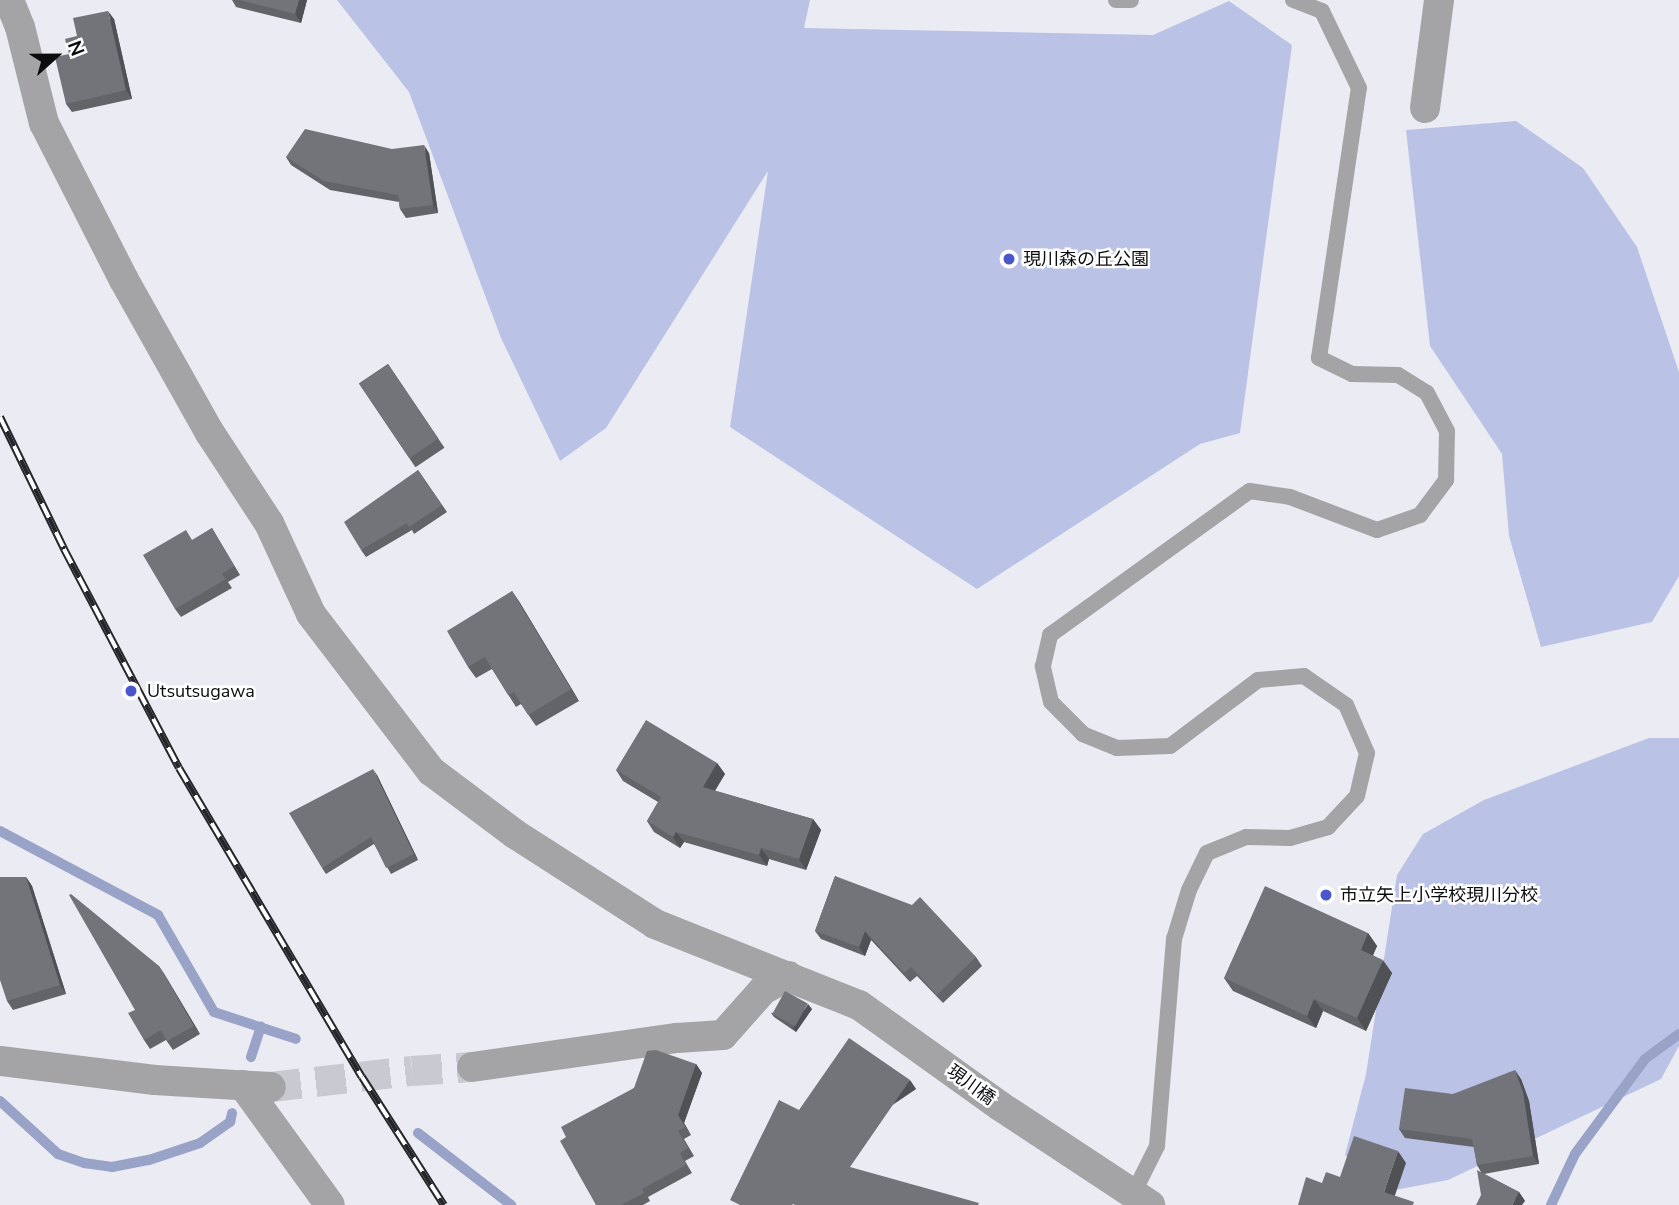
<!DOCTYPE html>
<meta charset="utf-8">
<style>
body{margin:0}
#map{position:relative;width:1679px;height:1205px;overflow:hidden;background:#ebecf3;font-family:"Nunito Sans","Noto Sans JP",sans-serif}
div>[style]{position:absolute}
.green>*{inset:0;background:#bac3e5}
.stream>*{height:10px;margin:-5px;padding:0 5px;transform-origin:5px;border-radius:5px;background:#99a2c7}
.street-tunnel>*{height:30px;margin-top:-15px;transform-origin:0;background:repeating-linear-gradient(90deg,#c9cad1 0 30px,transparent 0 45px)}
.lane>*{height:16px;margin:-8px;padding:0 8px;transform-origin:8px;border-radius:8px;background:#a4a4a7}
.street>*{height:30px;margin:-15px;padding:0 15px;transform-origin:15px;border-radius:15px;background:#a4a4a7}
.rail>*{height:8px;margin-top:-4px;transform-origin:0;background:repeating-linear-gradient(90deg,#fff 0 16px,#252629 0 32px);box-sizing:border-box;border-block:2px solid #252629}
.wall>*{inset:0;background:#626468;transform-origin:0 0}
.shaded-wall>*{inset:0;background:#505155;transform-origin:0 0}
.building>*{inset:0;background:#727479;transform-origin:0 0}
.dots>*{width:19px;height:19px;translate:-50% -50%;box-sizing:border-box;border:4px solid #fff;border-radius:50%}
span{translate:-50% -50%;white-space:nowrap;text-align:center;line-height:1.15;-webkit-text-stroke:5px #fff;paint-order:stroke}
.poi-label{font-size:18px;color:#0b0c0e}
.left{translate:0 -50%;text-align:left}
.street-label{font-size:18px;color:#0b0c0e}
.north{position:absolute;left:21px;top:21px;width:70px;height:70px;-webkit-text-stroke:5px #fff;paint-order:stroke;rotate:69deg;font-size:19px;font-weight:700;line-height:28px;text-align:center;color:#0b0c0e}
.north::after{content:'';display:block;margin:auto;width:24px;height:32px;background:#0b0c0e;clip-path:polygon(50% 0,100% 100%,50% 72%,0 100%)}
</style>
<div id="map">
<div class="green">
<i style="clip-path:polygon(337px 0,810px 0,804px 28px,1153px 35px,1229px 1px,1292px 45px,1240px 433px,1200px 444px,977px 589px,730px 427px,768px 171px,606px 428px,560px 461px,501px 338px,409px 92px)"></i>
<i style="clip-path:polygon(1516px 121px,1583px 168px,1637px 247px,1679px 372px,1679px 576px,1652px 622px,1541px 647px,1509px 536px,1502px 454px,1430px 346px,1406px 130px)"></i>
<i style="clip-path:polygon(1649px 738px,1679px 738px,1679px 1046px,1661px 1079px,1448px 1180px,1390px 1191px,1345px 1155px,1366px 1074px,1397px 875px,1423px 834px,1484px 800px)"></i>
</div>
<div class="stream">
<i style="left:0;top:831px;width:179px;rotate:28deg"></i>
<i style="left:158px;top:915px;width:112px;rotate:60deg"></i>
<i style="left:214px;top:1012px;width:86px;rotate:18.2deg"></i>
<i style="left:251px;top:1057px;width:32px;rotate:-72deg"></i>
<i style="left:0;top:1101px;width:79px;rotate:42.4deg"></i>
<i style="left:58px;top:1154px;width:28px;rotate:19deg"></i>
<i style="left:84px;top:1163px;width:28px;rotate:8deg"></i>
<i style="left:112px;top:1167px;width:38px;rotate:-11deg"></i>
<i style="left:149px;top:1160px;width:54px;rotate:-18.4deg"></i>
<i style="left:200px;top:1143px;width:37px;rotate:-35deg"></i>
<i style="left:230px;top:1122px;width:9px;rotate:-77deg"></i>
<i style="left:418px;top:1133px;width:118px;rotate:37.7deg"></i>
<i style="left:1551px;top:1205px;width:56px;rotate:-64.8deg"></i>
<i style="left:1575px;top:1154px;width:118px;rotate:-53.6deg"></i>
<i style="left:1645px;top:1059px;width:42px;rotate:-36.3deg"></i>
</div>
<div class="street-tunnel">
<i style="left:271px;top:1087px;width:142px;rotate:-6.5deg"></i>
<i style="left:412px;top:1071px;width:60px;rotate:-3.8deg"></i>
</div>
<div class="lane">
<i style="left:1116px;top:0;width:15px"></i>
<i style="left:1133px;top:1194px;width:54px;rotate:-63.4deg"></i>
<i style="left:1157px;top:1146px;width:208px;rotate:-85.3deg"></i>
<i style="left:1174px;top:939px;width:51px;rotate:-73deg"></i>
<i style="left:1189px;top:890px;width:41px;rotate:-64.1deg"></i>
<i style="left:1207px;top:853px;width:42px;rotate:-22.3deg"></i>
<i style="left:1246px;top:837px;width:44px;rotate:1.3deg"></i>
<i style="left:1290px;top:838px;width:40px;rotate:-16deg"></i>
<i style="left:1328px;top:827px;width:42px;rotate:-46.9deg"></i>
<i style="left:1357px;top:796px;width:44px;rotate:-76.9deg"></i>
<i style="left:1367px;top:753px;width:52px;rotate:-113.6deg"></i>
<i style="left:1346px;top:705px;width:51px;rotate:-145.4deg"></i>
<i style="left:1304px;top:676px;width:46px;rotate:175deg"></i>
<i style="left:1258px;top:680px;width:110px;rotate:143.1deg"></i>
<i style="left:1170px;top:746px;width:53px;rotate:177.8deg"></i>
<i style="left:1117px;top:748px;width:37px;rotate:-158deg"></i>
<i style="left:1083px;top:734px;width:45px;rotate:-135deg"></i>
<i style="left:1051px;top:702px;width:37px;rotate:-103deg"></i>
<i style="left:1043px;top:666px;width:32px;rotate:-77deg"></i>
<i style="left:1050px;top:635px;width:246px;rotate:-35.8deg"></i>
<i style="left:1250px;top:491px;width:40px;rotate:8.5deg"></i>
<i style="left:1290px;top:497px;width:93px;rotate:20.8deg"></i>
<i style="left:1377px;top:530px;width:46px;rotate:-19.2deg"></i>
<i style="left:1420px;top:515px;width:44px;rotate:-53.4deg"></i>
<i style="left:1446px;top:480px;width:49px;rotate:-88.8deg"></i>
<i style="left:1447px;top:431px;width:43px;rotate:-117.8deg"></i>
<i style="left:1427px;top:393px;width:34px;rotate:-148deg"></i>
<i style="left:1398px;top:375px;width:46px;rotate:-178.8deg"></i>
<i style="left:1352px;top:374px;width:37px;rotate:-154deg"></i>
<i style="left:1319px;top:358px;width:273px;rotate:-81.6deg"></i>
<i style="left:1359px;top:88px;width:85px;rotate:-115.7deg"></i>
<i style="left:1322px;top:11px;width:31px;rotate:-159deg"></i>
</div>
<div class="street">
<i style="left:9px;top:0;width:29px;rotate:68deg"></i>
<i style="left:20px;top:27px;width:99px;rotate:76deg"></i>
<i style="left:44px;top:123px;width:176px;rotate:63deg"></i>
<i style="left:124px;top:280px;width:176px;rotate:60.7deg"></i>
<i style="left:210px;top:433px;width:108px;rotate:56.8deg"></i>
<i style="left:269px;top:523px;width:100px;rotate:65.2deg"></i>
<i style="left:311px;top:614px;width:198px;rotate:52.6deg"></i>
<i style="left:431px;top:771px;width:105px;rotate:36.9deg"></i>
<i style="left:515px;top:834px;width:166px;rotate:32.7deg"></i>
<i style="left:655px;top:924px;width:219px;rotate:21.7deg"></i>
<i style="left:859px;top:1005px;width:173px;rotate:35.6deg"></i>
<i style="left:1000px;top:1106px;width:180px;rotate:33.4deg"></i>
<i style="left:1425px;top:108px;width:109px;rotate:-82.6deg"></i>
<i style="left:0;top:1061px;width:156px;rotate:7deg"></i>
<i style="left:155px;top:1080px;width:116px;rotate:3.5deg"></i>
<i style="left:472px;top:1067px;width:207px;rotate:-8.1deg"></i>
<i style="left:677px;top:1038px;width:46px;rotate:-3.7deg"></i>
<i style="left:723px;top:1035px;width:60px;rotate:-48.4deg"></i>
<i style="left:763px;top:990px;width:29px;rotate:-29deg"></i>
<i style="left:243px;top:1085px;width:148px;rotate:54.1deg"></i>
</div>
<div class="rail">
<i style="left:0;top:417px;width:147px;rotate:64.1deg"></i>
<i style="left:64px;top:549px;width:247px;rotate:62.3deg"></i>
<i style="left:179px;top:768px;width:359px;rotate:59.4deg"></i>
<i style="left:362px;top:1077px;width:152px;rotate:57.4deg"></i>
</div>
<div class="wall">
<i style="clip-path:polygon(232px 0,307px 0,301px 23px,236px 7px)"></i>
<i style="clip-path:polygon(114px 19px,132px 99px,72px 112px,66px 104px,69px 54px,77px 36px)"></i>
<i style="clip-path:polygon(392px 149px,429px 153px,438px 213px,406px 218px,400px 209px,399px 202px,330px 190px,291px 165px,286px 157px)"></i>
<i style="left:388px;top:364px;width:101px;height:35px;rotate:56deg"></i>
<i style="clip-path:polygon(418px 470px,447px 512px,414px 534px,412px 530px,366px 557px,361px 550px)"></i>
<i style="clip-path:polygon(212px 528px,240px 575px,228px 582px,232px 588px,181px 617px,175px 609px,193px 540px)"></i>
<i style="clip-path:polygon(512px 591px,520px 603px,579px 701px,536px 726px,521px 704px,516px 707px,492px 669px,476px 678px,468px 667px)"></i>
<i style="clip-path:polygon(717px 763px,725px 774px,715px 791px,813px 819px,821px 830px,806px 870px,769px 859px,767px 866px,684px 842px,680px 848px,654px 832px,647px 821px,658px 802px,623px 781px,616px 770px)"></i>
<i style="clip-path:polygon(377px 775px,418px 860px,391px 874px,374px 844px,326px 874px,322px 868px)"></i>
<i style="clip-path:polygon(835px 876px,976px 957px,982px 966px,943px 1003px,917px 976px,910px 982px,871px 940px,865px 956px,821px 939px,815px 931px)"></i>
<i style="clip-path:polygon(26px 877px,32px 886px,66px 994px,13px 1010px,7px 1001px)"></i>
<i style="clip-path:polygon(1368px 933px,1377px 946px,1373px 955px,1392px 973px,1366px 1031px,1323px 1011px,1316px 1028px,1233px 991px,1224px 978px)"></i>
<i style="clip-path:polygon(159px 966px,200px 1034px,173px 1050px,166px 1040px,150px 1049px,144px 1040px,135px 1010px)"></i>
<i style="clip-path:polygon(812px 1009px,796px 1032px,774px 1017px,771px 1013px)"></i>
<i style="clip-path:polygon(696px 1064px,702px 1073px,684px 1123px,691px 1135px,684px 1139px,694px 1156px,685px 1161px,692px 1173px,648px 1197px,650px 1201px,643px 1205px,596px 1205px,566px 1137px,634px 1088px)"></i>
<i style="clip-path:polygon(1521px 1079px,1529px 1101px,1539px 1164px,1484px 1174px,1519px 1192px,1525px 1201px,1481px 1195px,1481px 1172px,1477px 1165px,1474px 1147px,1405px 1138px,1399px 1129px,1453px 1094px)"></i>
</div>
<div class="shaded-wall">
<i style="clip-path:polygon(299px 0,307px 0,301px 23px,295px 14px)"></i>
<i style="clip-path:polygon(108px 11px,114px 19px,132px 99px,126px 90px)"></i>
<i style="clip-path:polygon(424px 145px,429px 153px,438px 213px,433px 205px)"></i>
<i style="clip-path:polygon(512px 591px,520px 603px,579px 701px,571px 689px)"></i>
<i style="clip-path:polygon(717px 763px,725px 774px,710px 798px,703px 787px)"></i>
<i style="clip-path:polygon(373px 769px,377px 775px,418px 860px,414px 854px)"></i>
<i style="clip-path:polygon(813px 819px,821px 830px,806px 870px,799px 859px)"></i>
<i style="clip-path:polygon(676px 832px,684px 842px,680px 848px,673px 837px)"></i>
<i style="clip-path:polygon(761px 848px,769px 859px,767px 866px,759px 855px)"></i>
<i style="clip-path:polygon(26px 877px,32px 886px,66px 994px,60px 985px)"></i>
<i style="clip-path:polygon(865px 931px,871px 940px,865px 956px,859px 947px)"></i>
<i style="clip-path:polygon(1368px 933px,1377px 946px,1370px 962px,1361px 950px)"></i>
<i style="clip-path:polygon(1383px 960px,1392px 973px,1366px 1031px,1357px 1018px)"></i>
<i style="clip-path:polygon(159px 966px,165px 975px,200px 1034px,194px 1026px)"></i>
<i style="clip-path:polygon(1314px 999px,1323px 1011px,1316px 1028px,1307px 1016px)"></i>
<i style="clip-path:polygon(808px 1004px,812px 1009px,796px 1032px,793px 1028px)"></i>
<i style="clip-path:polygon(696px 1064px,702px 1073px,684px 1123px,691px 1135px,678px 1115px)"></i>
<i style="clip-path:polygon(1515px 1070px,1521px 1079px,1529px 1101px,1539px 1164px,1533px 1156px)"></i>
<i style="left:910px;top:1080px;width:11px;height:106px;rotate:56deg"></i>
<i style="clip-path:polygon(1398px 1151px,1406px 1163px,1392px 1204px,1384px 1192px)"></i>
<i style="clip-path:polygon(1519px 1192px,1525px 1201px,1522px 1205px,1512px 1205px)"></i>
</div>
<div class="building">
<i style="clip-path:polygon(239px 0,299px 0,295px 14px)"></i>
<i style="clip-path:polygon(108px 11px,126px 90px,66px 104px,55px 57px,69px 54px,65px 39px,77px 36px,73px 18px)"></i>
<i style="clip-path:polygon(305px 129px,392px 149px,424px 145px,433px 205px,400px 209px,398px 195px,324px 181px,286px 157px)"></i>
<i style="left:388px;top:364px;width:90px;height:35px;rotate:56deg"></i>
<i style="clip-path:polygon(418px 470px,442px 505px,409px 527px,407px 523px,361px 550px,344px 522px)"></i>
<i style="clip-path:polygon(212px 528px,234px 566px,222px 574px,226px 579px,175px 609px,143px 555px,186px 530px,192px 540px)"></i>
<i style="clip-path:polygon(512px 591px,571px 689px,528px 715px,514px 692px,508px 695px,485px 657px,468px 667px,447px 631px)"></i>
<i style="clip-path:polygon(646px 720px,717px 763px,703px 787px,813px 819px,799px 859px,761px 848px,759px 855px,676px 832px,673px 837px,647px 821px,661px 797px,616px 770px)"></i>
<i style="clip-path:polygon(373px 769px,414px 854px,386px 868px,371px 837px,322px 868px,289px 813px)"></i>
<i style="clip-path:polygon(835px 876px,912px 905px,920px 897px,976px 957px,937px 995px,911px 967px,904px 973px,865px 931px,859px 947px,815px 931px)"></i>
<i style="clip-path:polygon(0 877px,26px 877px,60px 985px,7px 1001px,0 980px)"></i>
<i style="clip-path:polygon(1265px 886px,1368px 933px,1361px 950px,1383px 960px,1357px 1018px,1314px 999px,1307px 1016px,1224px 978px)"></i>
<i style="clip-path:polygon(71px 894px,159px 966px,194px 1026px,167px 1041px,161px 1030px,144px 1040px,128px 1013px,135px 1010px,69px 895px)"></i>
<i style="left:785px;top:991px;width:26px;height:26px;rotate:29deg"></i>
<i style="clip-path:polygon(849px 1038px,910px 1080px,850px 1167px,979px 1203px,978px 1205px,795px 1205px,793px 1204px,792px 1205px,740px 1205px,730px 1200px,779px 1100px,799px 1110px)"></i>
<i style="clip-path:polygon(656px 1050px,696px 1064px,678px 1115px,685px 1127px,678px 1131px,688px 1148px,680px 1153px,686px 1165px,642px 1189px,644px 1193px,621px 1205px,596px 1205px,560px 1141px,566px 1137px,561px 1127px,634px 1088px,647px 1051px)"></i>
<i style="clip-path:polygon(1515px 1070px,1523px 1092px,1533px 1156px,1477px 1165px,1472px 1139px,1399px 1129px,1405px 1088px,1453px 1094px)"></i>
<i style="clip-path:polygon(1354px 1136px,1398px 1151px,1384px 1192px,1414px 1202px,1413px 1205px,1298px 1205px,1306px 1177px,1322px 1183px,1326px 1172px,1340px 1177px)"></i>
<i style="clip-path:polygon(1477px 1170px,1519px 1192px,1512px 1205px,1476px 1205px,1481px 1195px)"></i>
</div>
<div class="dots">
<i style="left:1009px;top:259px;background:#4a56cb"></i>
<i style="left:131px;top:691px;background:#4a56cb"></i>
<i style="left:1326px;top:895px;background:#4a56cb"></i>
</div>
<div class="poi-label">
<span class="left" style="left:1023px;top:259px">現川森の丘公園</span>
<span class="left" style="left:147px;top:691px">Utsutsugawa</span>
<span class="left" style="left:1340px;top:895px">市立矢上小学校現川分校</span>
</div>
<div class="street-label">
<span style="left:971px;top:1085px;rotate:36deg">現川橋</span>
</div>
<div class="north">N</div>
</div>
